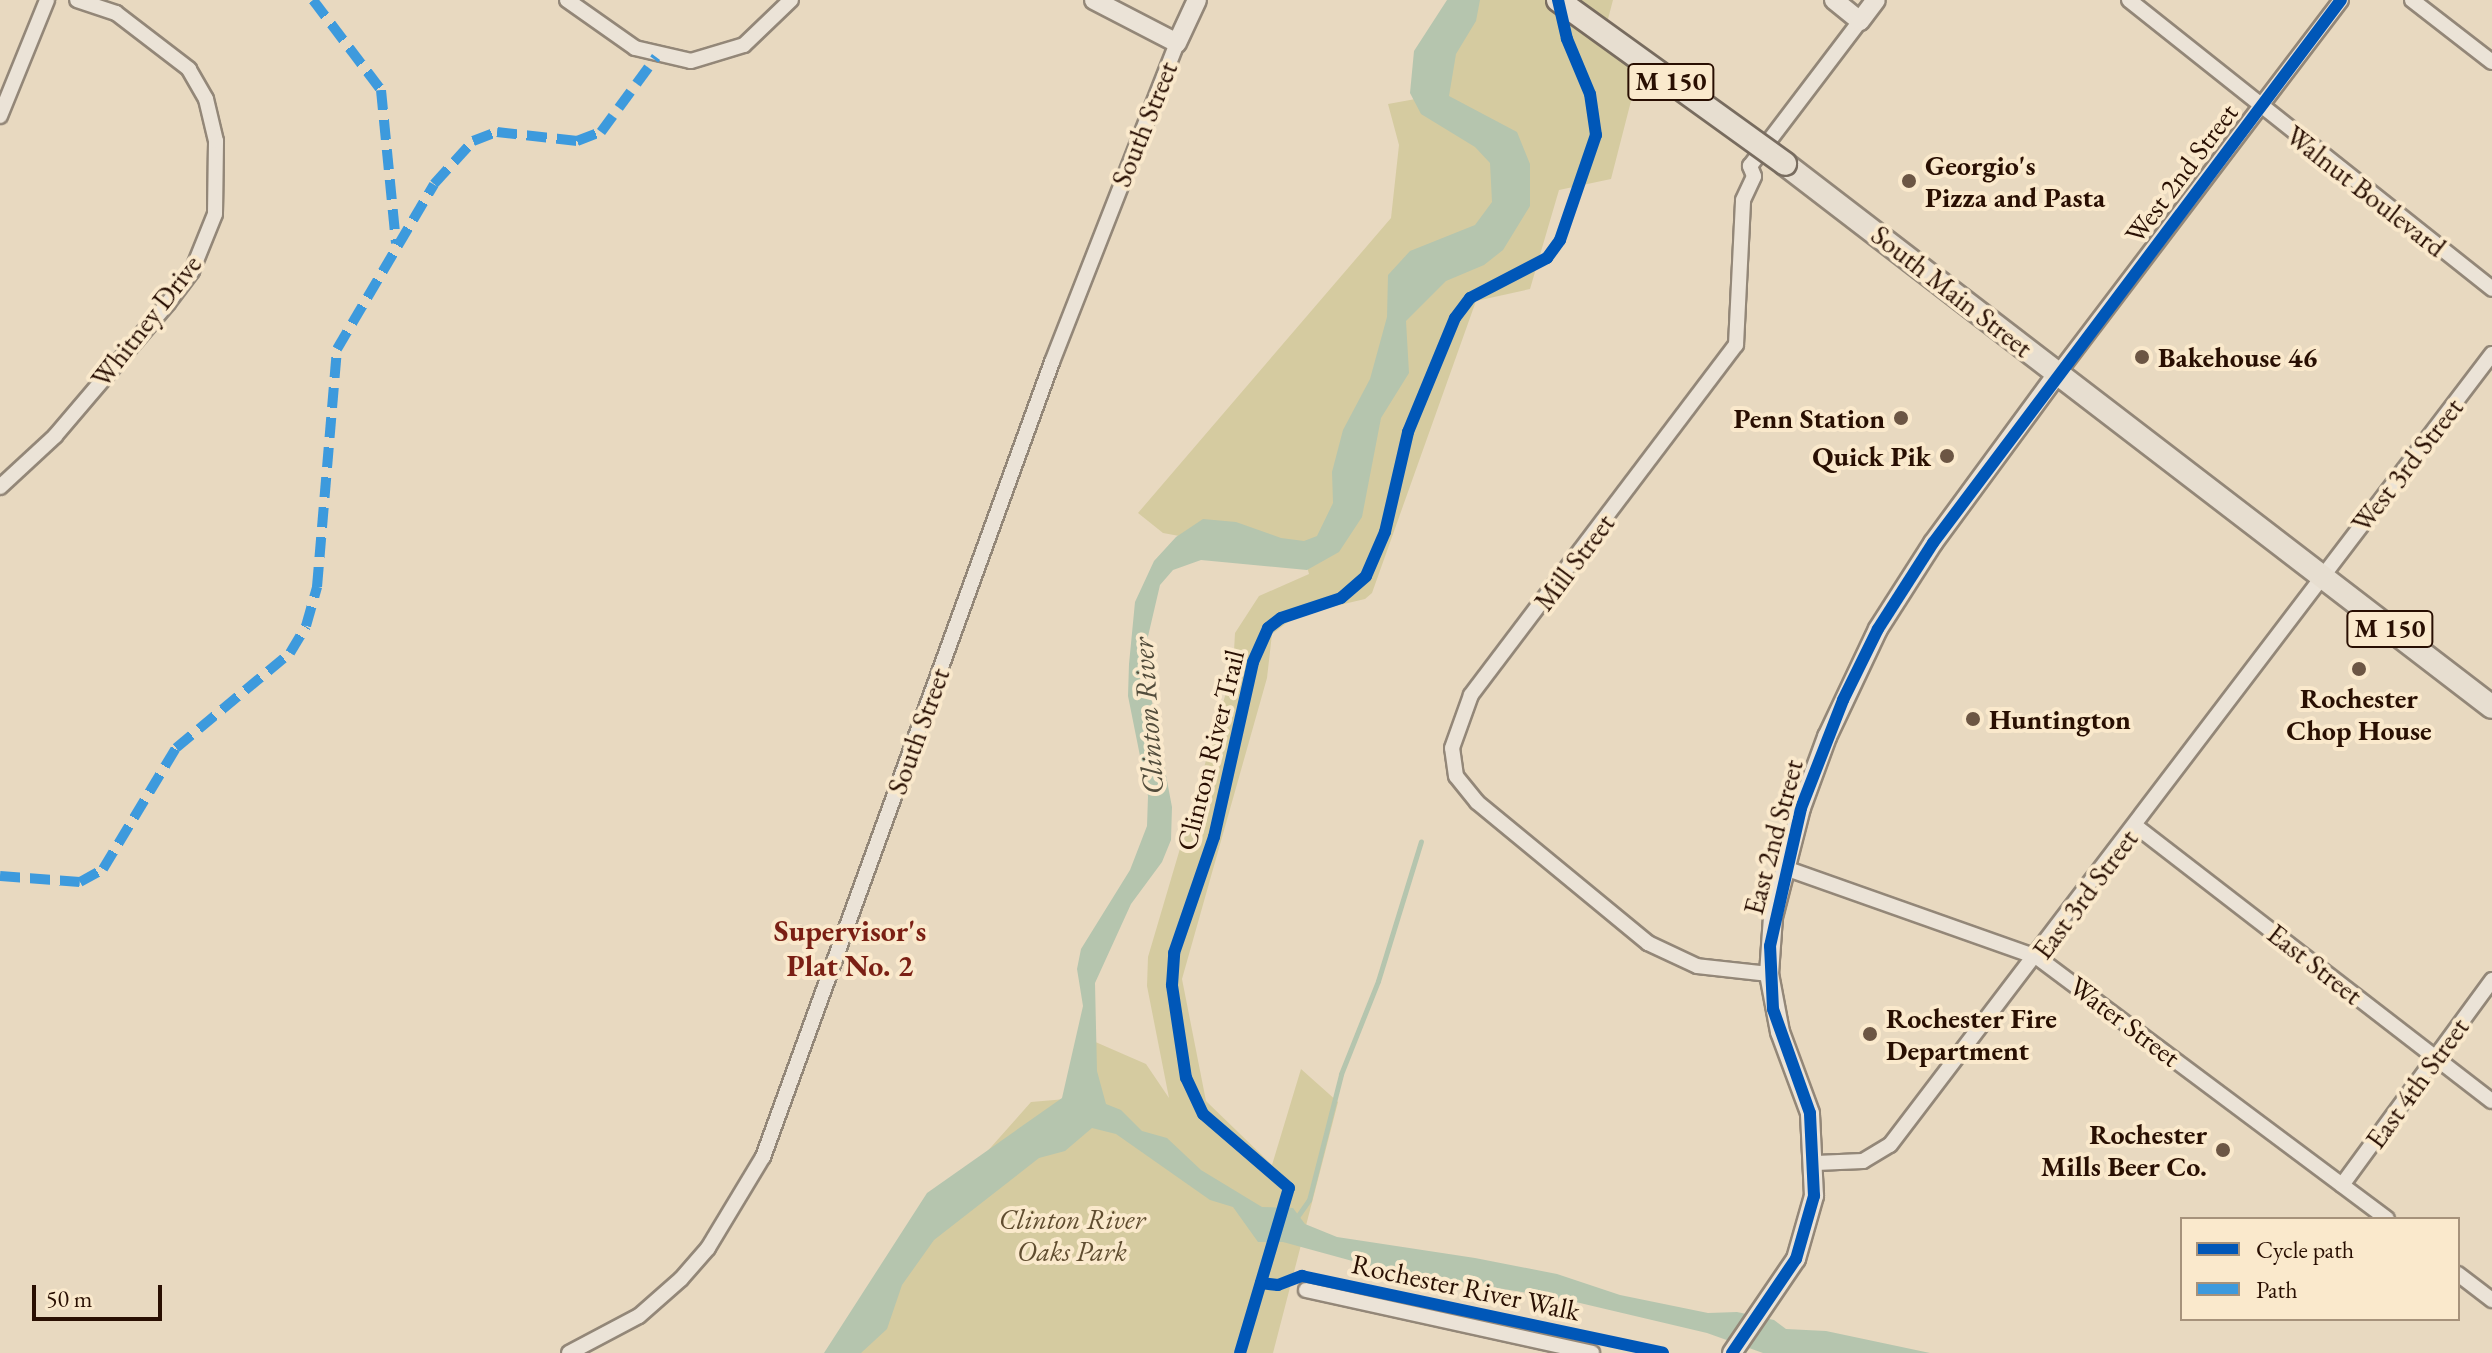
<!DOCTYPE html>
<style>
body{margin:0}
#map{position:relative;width:2492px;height:1353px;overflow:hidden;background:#e8d9c0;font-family:"EB Garamond",serif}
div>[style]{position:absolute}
.green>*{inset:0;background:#d5cba0}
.water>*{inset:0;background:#b5c5ae}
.stream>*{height:5px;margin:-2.5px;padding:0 2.5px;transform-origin:2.5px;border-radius:2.5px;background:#b5c5ae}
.roads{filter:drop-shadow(2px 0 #938778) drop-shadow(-2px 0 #938778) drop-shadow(0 2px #938778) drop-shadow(0 -2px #938778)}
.minor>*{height:14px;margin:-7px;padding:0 7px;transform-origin:7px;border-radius:7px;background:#ebe3d7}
.tertiary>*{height:18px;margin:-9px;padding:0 9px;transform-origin:9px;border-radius:9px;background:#ebe3d7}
.primary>*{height:22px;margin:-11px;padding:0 11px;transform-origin:11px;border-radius:11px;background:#e7ded0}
.bridges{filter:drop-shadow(2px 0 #786c5f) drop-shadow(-2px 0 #786c5f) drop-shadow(0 2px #786c5f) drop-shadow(0 -2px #786c5f)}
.primary-bridge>*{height:22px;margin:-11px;padding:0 11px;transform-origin:11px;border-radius:11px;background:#e7ded0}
.quiet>*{height:10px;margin-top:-5px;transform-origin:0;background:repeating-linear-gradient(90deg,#3d9add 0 20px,transparent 0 30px)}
.cycleway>*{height:12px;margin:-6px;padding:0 6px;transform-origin:6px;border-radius:6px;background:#0057b8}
.dots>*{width:22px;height:22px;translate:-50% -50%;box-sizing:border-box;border:4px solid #fae9cc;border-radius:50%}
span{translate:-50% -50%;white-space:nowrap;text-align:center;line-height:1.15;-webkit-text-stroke:8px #fae9cc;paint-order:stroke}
.shield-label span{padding:2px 6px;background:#fae9cc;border:2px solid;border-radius:6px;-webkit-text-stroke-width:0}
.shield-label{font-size:26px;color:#290f02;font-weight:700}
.street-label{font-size:28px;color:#290f02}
.poi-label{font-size:28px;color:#290f02;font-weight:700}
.left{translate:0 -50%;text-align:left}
.right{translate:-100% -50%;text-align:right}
.park-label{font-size:28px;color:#604d30;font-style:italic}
.water-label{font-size:30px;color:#524c3b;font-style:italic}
.neighbourhood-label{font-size:30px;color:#7a1f14;font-weight:700}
.legend{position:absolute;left:2180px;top:1217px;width:280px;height:104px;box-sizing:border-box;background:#fae9cc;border:2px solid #a6927b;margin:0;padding:10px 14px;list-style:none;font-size:24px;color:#290f02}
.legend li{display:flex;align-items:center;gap:16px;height:40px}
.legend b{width:40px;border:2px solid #a6927b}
.scale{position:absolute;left:32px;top:1285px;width:130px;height:36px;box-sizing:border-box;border:4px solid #290f02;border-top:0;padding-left:10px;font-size:24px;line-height:28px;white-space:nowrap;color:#290f02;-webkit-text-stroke:6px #fae9cc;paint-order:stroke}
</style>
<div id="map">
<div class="green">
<i style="clip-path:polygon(1477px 0,1613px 0,1603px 38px,1640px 66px,1611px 179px,1559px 190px,1530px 289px,1476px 301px,1372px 593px,1365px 599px,1297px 615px,1272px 634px,1267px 678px,1182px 979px,1206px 1101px,1272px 1165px,1301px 1069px,1338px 1102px,1273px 1353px,837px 1353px,976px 1164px,1031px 1102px,1066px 1099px,1084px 1037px,1146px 1064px,1169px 1098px,1147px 986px,1148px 957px,1233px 669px,1235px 633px,1259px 596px,1309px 574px,1305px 559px,1163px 533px,1138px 513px,1391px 218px,1399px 145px,1388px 104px,1421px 98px)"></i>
</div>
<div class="water">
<i style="clip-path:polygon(1447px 0,1480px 0,1476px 21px,1456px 54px,1449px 96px,1517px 132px,1530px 164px,1530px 206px,1503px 250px,1484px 265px,1446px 281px,1406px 321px,1409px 373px,1381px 418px,1362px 517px,1339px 552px,1307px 570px,1201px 560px,1173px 570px,1160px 585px,1146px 645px,1146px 670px,1172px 807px,1171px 840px,1162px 862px,1131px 904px,1095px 983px,1097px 1071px,1106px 1104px,1121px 1110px,1142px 1131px,1167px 1138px,1201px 1170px,1262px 1207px,1293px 1208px,1305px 1224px,1337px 1237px,1475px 1258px,1557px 1274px,1620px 1295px,1708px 1313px,1737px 1312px,1774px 1320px,1786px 1329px,1826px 1331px,1930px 1353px,1763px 1353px,1707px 1333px,1563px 1299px,1378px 1268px,1283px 1242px,1258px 1242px,1233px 1207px,1210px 1200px,1116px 1134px,1092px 1128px,1065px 1151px,1039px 1158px,934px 1240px,902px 1285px,887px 1329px,861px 1353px,824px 1353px,927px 1193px,1062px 1098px,1083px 1006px,1077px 969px,1081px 949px,1130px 870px,1147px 826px,1148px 796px,1128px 696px,1129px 664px,1135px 602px,1154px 561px,1176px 537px,1203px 519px,1236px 522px,1281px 538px,1304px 541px,1317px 536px,1333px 503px,1332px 472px,1343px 430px,1370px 379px,1387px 317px,1388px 275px,1410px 251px,1475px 225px,1492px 202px,1490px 163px,1475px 147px,1421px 114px,1410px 93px,1414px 51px)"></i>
</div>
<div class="stream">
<i style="left:1297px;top:1217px;width:21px;rotate:-55deg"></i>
<i style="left:1309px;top:1200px;width:130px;rotate:-75.7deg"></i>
<i style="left:1341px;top:1074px;width:100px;rotate:-68.3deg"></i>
<i style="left:1378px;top:981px;width:146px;rotate:-72.9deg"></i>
</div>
<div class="roads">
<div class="minor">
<i style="left:567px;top:0;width:83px;rotate:35.2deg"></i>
<i style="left:635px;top:48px;width:57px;rotate:13.1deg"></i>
<i style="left:691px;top:61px;width:55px;rotate:-16.8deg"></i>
<i style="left:744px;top:45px;width:65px;rotate:-43.8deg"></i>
<i style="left:2129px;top:0;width:464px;rotate:38.5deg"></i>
<i style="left:2412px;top:0;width:101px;rotate:37.8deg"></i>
<i style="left:0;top:116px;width:125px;rotate:-67.9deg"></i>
<i style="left:2058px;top:373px;width:468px;rotate:-52.8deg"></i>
<i style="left:0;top:487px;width:75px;rotate:-42.8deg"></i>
<i style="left:55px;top:436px;width:175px;rotate:-49.6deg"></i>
<i style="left:168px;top:303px;width:40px;rotate:-53deg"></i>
<i style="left:192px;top:271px;width:61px;rotate:-68deg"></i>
<i style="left:215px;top:214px;width:73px;rotate:-89.2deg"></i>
<i style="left:216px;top:141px;width:43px;rotate:-103.4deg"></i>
<i style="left:206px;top:99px;width:34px;rotate:-120deg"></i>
<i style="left:189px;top:69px;width:92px;rotate:-142.5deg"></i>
<i style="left:116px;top:13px;width:41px;rotate:-161.6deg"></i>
<i style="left:2137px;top:827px;width:448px;rotate:37.7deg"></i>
<i style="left:1785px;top:868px;width:267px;rotate:19.5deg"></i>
<i style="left:2037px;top:957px;width:437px;rotate:36.8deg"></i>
<i style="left:1769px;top:974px;width:72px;rotate:-173.7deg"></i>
<i style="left:1697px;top:966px;width:54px;rotate:-154.9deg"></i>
<i style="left:1648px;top:943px;width:222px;rotate:-140.5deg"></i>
<i style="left:1477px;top:802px;width:33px;rotate:-129deg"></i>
<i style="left:1456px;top:776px;width:28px;rotate:-98deg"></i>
<i style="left:1452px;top:748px;width:56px;rotate:-70.3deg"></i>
<i style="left:1471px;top:695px;width:439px;rotate:-52.9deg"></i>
<i style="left:1736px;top:345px;width:145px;rotate:-87.2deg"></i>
<i style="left:1743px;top:200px;width:26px;rotate:-65deg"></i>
<i style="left:1754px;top:176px;width:11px;rotate:-112deg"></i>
<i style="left:1750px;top:166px;width:182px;rotate:-52.8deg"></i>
<i style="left:1816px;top:1163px;width:47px;rotate:-2.4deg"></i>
<i style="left:1863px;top:1161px;width:31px;rotate:-31deg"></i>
<i style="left:1890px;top:1145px;width:994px;rotate:-52.73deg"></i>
<i style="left:2342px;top:1185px;width:254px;rotate:-53.8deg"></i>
<i style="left:2458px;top:1274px;width:43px;rotate:37.4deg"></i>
<i style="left:1306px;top:1290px;width:293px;rotate:12.4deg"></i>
<i style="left:569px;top:1353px;width:79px;rotate:-27.9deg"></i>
<i style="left:639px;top:1316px;width:56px;rotate:-41.4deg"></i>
<i style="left:681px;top:1279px;width:41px;rotate:-48.9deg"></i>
<i style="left:708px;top:1248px;width:106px;rotate:-58.9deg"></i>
<i style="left:763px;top:1157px;width:846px;rotate:-70.02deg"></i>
<i style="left:1052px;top:362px;width:343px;rotate:-68.6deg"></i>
</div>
<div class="tertiary">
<i style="left:1094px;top:0;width:93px;rotate:27.4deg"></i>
<i style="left:1177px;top:43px;width:47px;rotate:-65.1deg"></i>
<i style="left:1834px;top:0;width:33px;rotate:39deg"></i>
<i style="left:1860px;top:21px;width:26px;rotate:-53deg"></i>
<i style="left:1732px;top:1353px;width:114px;rotate:-55.8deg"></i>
<i style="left:1796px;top:1259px;width:66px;rotate:-74.1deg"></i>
<i style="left:1814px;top:1196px;width:83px;rotate:-92.8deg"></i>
<i style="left:1810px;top:1113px;width:86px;rotate:-110.3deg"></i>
<i style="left:1780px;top:1032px;width:59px;rotate:-100.7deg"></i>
<i style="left:1769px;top:974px;width:57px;rotate:-86deg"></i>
<i style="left:1773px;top:917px;width:113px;rotate:-75.6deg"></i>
<i style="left:1801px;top:808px;width:76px;rotate:-69.9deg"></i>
<i style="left:1827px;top:737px;width:119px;rotate:-64.7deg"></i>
<i style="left:1878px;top:629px;width:102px;rotate:-57.4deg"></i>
<i style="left:1933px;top:543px;width:211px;rotate:-53.7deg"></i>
</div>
<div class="primary">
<i style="left:1785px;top:164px;width:891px;rotate:37.53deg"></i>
</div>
</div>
<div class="bridges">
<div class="primary-bridge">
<i style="left:1558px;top:0;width:280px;rotate:35.8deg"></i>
</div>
</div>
<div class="quiet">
<i style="left:313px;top:0;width:113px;rotate:52.9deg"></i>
<i style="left:381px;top:90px;width:154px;rotate:84.4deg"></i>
<i style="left:0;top:876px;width:80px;rotate:4.3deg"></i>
<i style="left:80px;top:882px;width:26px;rotate:-29deg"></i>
<i style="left:103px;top:869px;width:141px;rotate:-58.9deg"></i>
<i style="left:176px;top:748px;width:148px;rotate:-39.8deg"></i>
<i style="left:290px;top:653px;width:31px;rotate:-59deg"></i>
<i style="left:306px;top:626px;width:41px;rotate:-74.2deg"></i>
<i style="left:317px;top:587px;width:239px;rotate:-85.2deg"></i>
<i style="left:337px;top:349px;width:191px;rotate:-59.5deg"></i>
<i style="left:434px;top:184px;width:58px;rotate:-47.8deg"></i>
<i style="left:473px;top:141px;width:26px;rotate:-21deg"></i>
<i style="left:497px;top:132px;width:81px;rotate:6.4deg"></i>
<i style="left:577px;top:141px;width:26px;rotate:-21deg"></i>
<i style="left:601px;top:132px;width:93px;rotate:-53.7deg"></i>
</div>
<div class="cycleway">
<i style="left:1261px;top:1283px;width:17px;rotate:7deg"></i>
<i style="left:1278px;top:1285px;width:26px;rotate:-21deg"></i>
<i style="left:1302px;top:1276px;width:369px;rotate:12deg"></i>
<i style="left:1240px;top:1353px;width:172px;rotate:-73.5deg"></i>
<i style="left:1289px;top:1188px;width:113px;rotate:-139.3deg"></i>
<i style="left:1203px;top:1114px;width:40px;rotate:-115deg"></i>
<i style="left:1186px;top:1078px;width:94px;rotate:-98.6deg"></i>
<i style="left:1172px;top:985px;width:32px;rotate:-86deg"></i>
<i style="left:1174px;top:953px;width:123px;rotate:-71deg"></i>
<i style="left:1214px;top:837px;width:179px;rotate:-77.4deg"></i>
<i style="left:1253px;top:662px;width:37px;rotate:-66deg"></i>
<i style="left:1268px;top:628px;width:16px;rotate:-38deg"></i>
<i style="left:1281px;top:618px;width:63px;rotate:-18.4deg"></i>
<i style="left:1341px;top:598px;width:33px;rotate:-41deg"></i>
<i style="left:1366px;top:576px;width:48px;rotate:-66.6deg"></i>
<i style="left:1385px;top:532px;width:103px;rotate:-77deg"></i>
<i style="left:1408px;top:432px;width:123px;rotate:-67.6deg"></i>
<i style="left:1455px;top:318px;width:25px;rotate:-53deg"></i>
<i style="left:1470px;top:298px;width:87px;rotate:-27.5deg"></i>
<i style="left:1547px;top:258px;width:22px;rotate:-54deg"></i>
<i style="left:1560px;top:240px;width:111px;rotate:-71.1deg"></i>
<i style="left:1596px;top:135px;width:41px;rotate:-98.3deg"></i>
<i style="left:1590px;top:94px;width:60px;rotate:-112.7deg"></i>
<i style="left:1567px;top:39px;width:40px;rotate:-103deg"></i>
<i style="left:1732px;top:1353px;width:114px;rotate:-55.8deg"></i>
<i style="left:1796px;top:1259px;width:66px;rotate:-74.1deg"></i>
<i style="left:1814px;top:1196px;width:83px;rotate:-92.8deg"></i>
<i style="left:1810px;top:1113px;width:110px;rotate:-109.6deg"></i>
<i style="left:1773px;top:1009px;width:63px;rotate:-92.7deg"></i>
<i style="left:1770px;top:946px;width:141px;rotate:-77.3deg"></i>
<i style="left:1801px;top:808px;width:116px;rotate:-68.7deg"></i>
<i style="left:1843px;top:700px;width:79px;rotate:-63.8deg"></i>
<i style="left:1878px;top:629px;width:102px;rotate:-57.4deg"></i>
<i style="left:1933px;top:543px;width:679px;rotate:-53.08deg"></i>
</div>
<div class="dots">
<i style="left:1909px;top:181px;background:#6c5644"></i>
<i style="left:2142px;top:357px;background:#6c5644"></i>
<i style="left:1901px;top:418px;background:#6c5644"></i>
<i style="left:1947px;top:456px;background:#6c5644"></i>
<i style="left:2359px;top:669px;background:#6c5644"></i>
<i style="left:1973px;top:719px;background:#6c5644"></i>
<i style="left:1870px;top:1034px;background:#6c5644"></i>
<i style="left:2223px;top:1150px;background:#6c5644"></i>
</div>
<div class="shield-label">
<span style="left:1671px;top:82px">M 150</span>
<span style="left:2390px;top:629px">M 150</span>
</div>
<div class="street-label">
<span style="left:1144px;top:124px;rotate:-68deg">South Street</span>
<span style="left:2181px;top:173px;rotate:-53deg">West 2nd Street</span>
<span style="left:2366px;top:191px;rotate:38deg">Walnut Boulevard</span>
<span style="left:1952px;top:291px;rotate:38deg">South Main Street</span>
<span style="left:146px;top:321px;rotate:-52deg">Whitney Drive</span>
<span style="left:2407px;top:465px;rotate:-52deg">West 3rd Street</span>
<span style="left:1574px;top:562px;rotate:-53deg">Mill Street</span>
<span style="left:918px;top:731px;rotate:-70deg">South Street</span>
<span style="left:1210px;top:750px;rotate:-76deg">Clinton River Trail</span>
<span style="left:1773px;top:837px;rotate:-75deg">East 2nd Street</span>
<span style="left:2085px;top:894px;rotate:-53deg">East 3rd Street</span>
<span style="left:2315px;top:964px;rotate:38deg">East Street</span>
<span style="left:2125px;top:1021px;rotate:37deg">Water Street</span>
<span style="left:2417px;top:1083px;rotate:-54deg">East 4th Street</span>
<span style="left:1466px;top:1287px;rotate:12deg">Rochester River Walk</span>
</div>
<div class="poi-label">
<span class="left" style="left:1925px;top:181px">Georgio's<br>Pizza and Pasta</span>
<span class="left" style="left:2158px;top:357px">Bakehouse 46</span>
<span class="right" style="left:1885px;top:418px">Penn Station</span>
<span class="right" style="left:1931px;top:456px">Quick Pik</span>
<span style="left:2359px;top:714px">Rochester<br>Chop House</span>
<span class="left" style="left:1989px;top:719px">Huntington</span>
<span class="left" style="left:1886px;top:1034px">Rochester Fire<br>Department</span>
<span class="right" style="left:2207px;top:1150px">Rochester<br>Mills Beer Co.</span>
</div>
<div class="park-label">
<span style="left:1072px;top:1235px">Clinton River<br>Oaks Park</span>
</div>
<div class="water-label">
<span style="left:1148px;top:716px;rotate:-94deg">Clinton River</span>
</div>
<div class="neighbourhood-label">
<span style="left:850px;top:948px">Supervisor's<br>Plat No. 2</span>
</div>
<ul class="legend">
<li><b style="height:10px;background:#0057b8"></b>Cycle path</li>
<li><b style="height:10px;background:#3d9add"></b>Path</li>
</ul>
<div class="scale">50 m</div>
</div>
